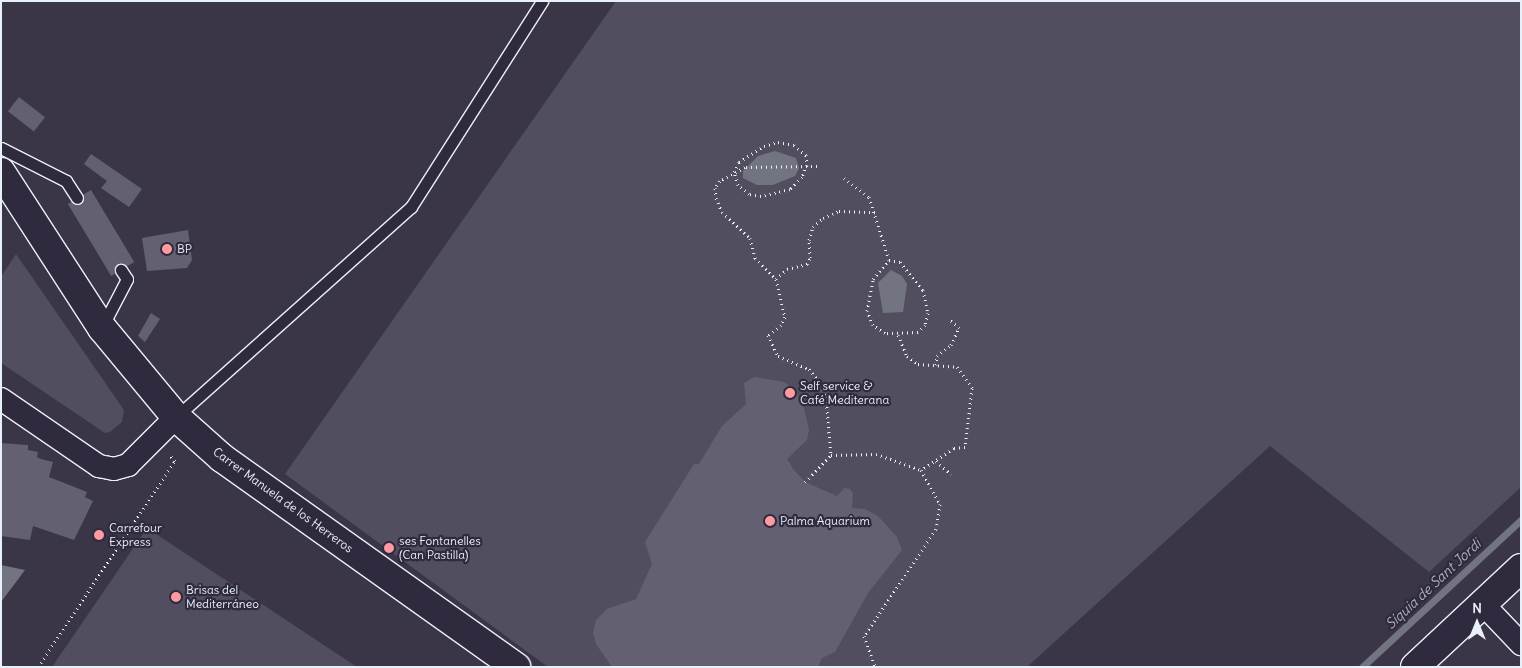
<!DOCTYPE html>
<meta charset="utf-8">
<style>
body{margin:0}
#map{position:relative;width:1522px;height:668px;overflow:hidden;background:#3a3648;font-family:Delius,sans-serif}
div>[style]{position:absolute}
.green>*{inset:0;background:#504e5f}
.water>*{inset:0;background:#737482}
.stream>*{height:7px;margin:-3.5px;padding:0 3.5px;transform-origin:3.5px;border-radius:3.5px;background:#737482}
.building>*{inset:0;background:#636171;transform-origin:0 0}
.path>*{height:3px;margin-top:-1.5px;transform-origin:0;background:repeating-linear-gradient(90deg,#e8f1f8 0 1px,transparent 0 5px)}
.roads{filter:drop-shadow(1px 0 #e8f1f8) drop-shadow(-1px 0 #e8f1f8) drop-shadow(0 1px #e8f1f8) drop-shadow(0 -1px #e8f1f8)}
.lane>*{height:11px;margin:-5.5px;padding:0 5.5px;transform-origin:5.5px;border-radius:5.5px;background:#2f2a3d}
.street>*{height:22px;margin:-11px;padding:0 11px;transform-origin:11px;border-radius:11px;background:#2f2a3d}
.secondary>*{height:28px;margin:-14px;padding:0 14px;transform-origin:14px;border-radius:14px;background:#2f2a3d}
.dots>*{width:14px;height:14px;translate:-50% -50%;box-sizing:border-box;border:2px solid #2f2a3d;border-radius:50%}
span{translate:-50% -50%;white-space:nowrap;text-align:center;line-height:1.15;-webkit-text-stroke:4.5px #2f2a3d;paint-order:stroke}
.poi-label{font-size:12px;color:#e8f1f8}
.left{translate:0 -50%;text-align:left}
.street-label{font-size:12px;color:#e8f1f8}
.water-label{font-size:14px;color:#aeb2bd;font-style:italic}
.frame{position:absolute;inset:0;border:2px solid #e8f1f8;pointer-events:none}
.north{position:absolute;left:1452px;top:598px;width:50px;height:50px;-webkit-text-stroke:4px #2f2a3d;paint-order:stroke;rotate:0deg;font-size:14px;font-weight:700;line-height:20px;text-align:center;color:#e8f1f8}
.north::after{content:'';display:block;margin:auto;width:18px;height:22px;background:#e8f1f8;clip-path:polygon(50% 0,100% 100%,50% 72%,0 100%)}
</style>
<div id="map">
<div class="green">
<i style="clip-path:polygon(616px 1px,1521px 1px,1521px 487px,1429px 572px,1270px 446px,1027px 667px,548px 667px,285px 474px)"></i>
<i style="clip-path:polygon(16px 254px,124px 410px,122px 422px,110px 432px,105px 433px,1px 363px,1px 277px)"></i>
<i style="clip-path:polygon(147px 528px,357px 667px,52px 667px)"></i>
</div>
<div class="water">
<i style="clip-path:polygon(775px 151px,796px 158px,799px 168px,795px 176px,773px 185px,757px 185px,743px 178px,743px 171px,758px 156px)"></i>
<i style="clip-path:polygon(891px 270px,902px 276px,907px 284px,903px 312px,883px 313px,878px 283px)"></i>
<i style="clip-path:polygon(1px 565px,25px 570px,1px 602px)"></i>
</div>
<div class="stream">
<i style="left:1362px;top:667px;width:217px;rotate:-42.8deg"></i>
</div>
<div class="building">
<i style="left:19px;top:97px;width:33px;height:18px;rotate:38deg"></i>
<i style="clip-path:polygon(91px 154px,142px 189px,129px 207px,101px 188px,107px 181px,84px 164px)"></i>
<i style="left:91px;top:190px;width:84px;height:27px;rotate:59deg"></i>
<i style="clip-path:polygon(188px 230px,192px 260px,187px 268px,147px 271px,142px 238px)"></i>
<i style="clip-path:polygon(151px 313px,160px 319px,145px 342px,138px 336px)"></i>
<i style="clip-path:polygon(754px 377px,784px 382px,795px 390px,804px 408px,809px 430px,807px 440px,787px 459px,794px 470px,805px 482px,837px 496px,844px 488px,850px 489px,853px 494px,852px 508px,865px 509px,878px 516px,897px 537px,902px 550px,868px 593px,835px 652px,822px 658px,818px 667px,612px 667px,596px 644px,593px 633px,596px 620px,607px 609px,636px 599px,652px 564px,645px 542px,694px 464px,699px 464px,722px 426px,746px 404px,744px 383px)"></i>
<i style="clip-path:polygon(1px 443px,28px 445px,28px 450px,38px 452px,37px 457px,41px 459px,53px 462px,49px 477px,87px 492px,85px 497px,93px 501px,74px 540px,33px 526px,30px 540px,1px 536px)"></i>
</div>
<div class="path">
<i style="left:778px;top:142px;width:16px;rotate:11deg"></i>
<i style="left:794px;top:145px;width:16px;rotate:40deg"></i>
<i style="left:806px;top:155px;width:10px;rotate:84deg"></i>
<i style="left:807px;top:165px;width:13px;rotate:113deg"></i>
<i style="left:802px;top:177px;width:17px;rotate:135deg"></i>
<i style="left:790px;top:189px;width:30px;rotate:166deg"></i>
<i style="left:761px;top:196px;width:12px;rotate:-171deg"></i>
<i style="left:749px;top:194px;width:14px;rotate:-141deg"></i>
<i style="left:738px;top:185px;width:14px;rotate:-107deg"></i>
<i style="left:734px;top:172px;width:11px;rotate:-63deg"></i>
<i style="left:739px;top:162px;width:30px;rotate:-33deg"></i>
<i style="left:764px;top:146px;width:15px;rotate:-16deg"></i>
<i style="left:817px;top:166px;width:72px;rotate:179.2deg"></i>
<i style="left:745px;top:167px;width:29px;rotate:151deg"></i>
<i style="left:720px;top:181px;width:9px;rotate:126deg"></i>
<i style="left:715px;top:188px;width:10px;rotate:84deg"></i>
<i style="left:716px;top:198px;width:15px;rotate:67deg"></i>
<i style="left:722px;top:212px;width:38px;rotate:43deg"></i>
<i style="left:750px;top:238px;width:21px;rotate:76deg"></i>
<i style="left:755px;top:258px;width:30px;rotate:45deg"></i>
<i style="left:776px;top:279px;width:39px;rotate:77deg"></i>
<i style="left:785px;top:317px;width:9px;rotate:117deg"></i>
<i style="left:781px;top:325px;width:16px;rotate:142deg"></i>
<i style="left:768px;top:335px;width:23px;rotate:65deg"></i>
<i style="left:778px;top:356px;width:34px;rotate:23deg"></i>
<i style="left:809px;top:369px;width:14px;rotate:51deg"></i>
<i style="left:818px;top:380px;width:19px;rotate:65deg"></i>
<i style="left:826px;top:397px;width:58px;rotate:85.1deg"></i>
<i style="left:844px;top:178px;width:31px;rotate:37deg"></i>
<i style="left:869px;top:197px;width:66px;rotate:72.4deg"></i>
<i style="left:889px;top:260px;width:11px;rotate:10deg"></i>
<i style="left:900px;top:262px;width:36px;rotate:51deg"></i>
<i style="left:923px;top:290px;width:24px;rotate:78deg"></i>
<i style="left:928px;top:313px;width:12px;rotate:104deg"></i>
<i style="left:925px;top:325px;width:10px;rotate:135deg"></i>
<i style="left:918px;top:332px;width:33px;rotate:178deg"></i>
<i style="left:885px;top:333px;width:14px;rotate:-146deg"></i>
<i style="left:873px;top:325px;width:15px;rotate:-113deg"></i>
<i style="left:867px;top:311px;width:33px;rotate:-79deg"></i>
<i style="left:873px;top:279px;width:25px;rotate:-50deg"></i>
<i style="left:776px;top:279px;width:15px;rotate:-42deg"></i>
<i style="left:787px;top:269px;width:21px;rotate:-14deg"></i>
<i style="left:807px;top:264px;width:7px;rotate:-63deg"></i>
<i style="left:810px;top:258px;width:18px;rotate:-93deg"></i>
<i style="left:809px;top:240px;width:14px;rotate:-73deg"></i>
<i style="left:813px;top:227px;width:13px;rotate:-42deg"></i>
<i style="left:823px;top:218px;width:17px;rotate:-24deg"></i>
<i style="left:839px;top:211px;width:36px;rotate:2deg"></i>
<i style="left:898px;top:335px;width:23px;rotate:67deg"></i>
<i style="left:907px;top:356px;width:14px;rotate:36deg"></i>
<i style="left:918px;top:364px;width:39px;rotate:4deg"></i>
<i style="left:957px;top:367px;width:26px;rotate:54deg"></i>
<i style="left:972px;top:388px;width:59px;rotate:96.8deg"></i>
<i style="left:965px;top:447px;width:11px;rotate:175deg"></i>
<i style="left:954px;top:448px;width:40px;rotate:146deg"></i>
<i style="left:936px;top:365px;width:9px;rotate:-84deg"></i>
<i style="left:937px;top:356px;width:18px;rotate:-38deg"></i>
<i style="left:951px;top:345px;width:19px;rotate:-65deg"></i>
<i style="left:959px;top:328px;width:12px;rotate:-138deg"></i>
<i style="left:936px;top:461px;width:20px;rotate:41deg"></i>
<i style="left:805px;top:482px;width:37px;rotate:-46deg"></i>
<i style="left:831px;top:455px;width:45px;rotate:-1.3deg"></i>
<i style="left:876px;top:454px;width:48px;rotate:19.6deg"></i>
<i style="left:921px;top:470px;width:39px;rotate:61deg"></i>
<i style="left:940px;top:504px;width:25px;rotate:99deg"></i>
<i style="left:936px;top:529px;width:129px;rotate:123.9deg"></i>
<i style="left:864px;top:636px;width:33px;rotate:70deg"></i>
<i style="left:38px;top:667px;width:247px;rotate:-56.4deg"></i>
<i style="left:175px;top:461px;width:9px;rotate:-131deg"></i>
</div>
<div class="roads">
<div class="lane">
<i style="left:1px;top:148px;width:73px;rotate:26.9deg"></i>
<i style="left:66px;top:181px;width:20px;rotate:57deg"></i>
<i style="left:102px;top:327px;width:54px;rotate:-62.5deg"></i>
<i style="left:127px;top:279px;width:11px;rotate:-124deg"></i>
<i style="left:176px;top:417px;width:315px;rotate:-41.8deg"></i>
<i style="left:411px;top:207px;width:244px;rotate:-57.5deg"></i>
</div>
<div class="street">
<i style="left:1px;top:399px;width:119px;rotate:34.4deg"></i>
<i style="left:99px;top:466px;width:15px;rotate:11deg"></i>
<i style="left:114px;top:469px;width:15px;rotate:-16deg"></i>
<i style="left:128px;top:465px;width:68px;rotate:-45deg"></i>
<i style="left:1482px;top:603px;width:57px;rotate:46.4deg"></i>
</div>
<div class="secondary">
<i style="left:1px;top:172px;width:186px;rotate:57.1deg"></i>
<i style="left:102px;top:328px;width:116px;rotate:50.3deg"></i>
<i style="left:176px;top:417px;width:62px;rotate:41.7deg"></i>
<i style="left:222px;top:458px;width:361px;rotate:35.4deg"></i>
<i style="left:1415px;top:667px;width:145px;rotate:-43deg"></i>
</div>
</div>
<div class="dots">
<i style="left:167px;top:249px;background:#ff9aa2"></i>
<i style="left:790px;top:393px;background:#ff9aa2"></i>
<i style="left:770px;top:521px;background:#ff9aa2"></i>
<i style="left:99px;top:535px;background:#ff9aa2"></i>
<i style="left:389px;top:548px;background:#ff9aa2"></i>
<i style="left:176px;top:597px;background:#ff9aa2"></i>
</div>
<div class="poi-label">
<span class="left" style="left:177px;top:249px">BP</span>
<span class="left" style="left:800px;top:393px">Self service &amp;<br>Café Mediterana</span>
<span class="left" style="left:780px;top:521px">Palma Aquarium</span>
<span class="left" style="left:109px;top:535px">Carrefour<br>Express</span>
<span class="left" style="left:399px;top:548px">ses Fontanelles<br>(Can Pastilla)</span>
<span class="left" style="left:186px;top:597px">Brisas del<br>Mediterráneo</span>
</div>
<div class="street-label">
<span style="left:283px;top:500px;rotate:36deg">Carrer Manuela de los Herreros</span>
</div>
<div class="water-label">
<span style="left:1433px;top:584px;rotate:-43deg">Síquia de Sant Jordi</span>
</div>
<div class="frame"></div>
<div class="north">N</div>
</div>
